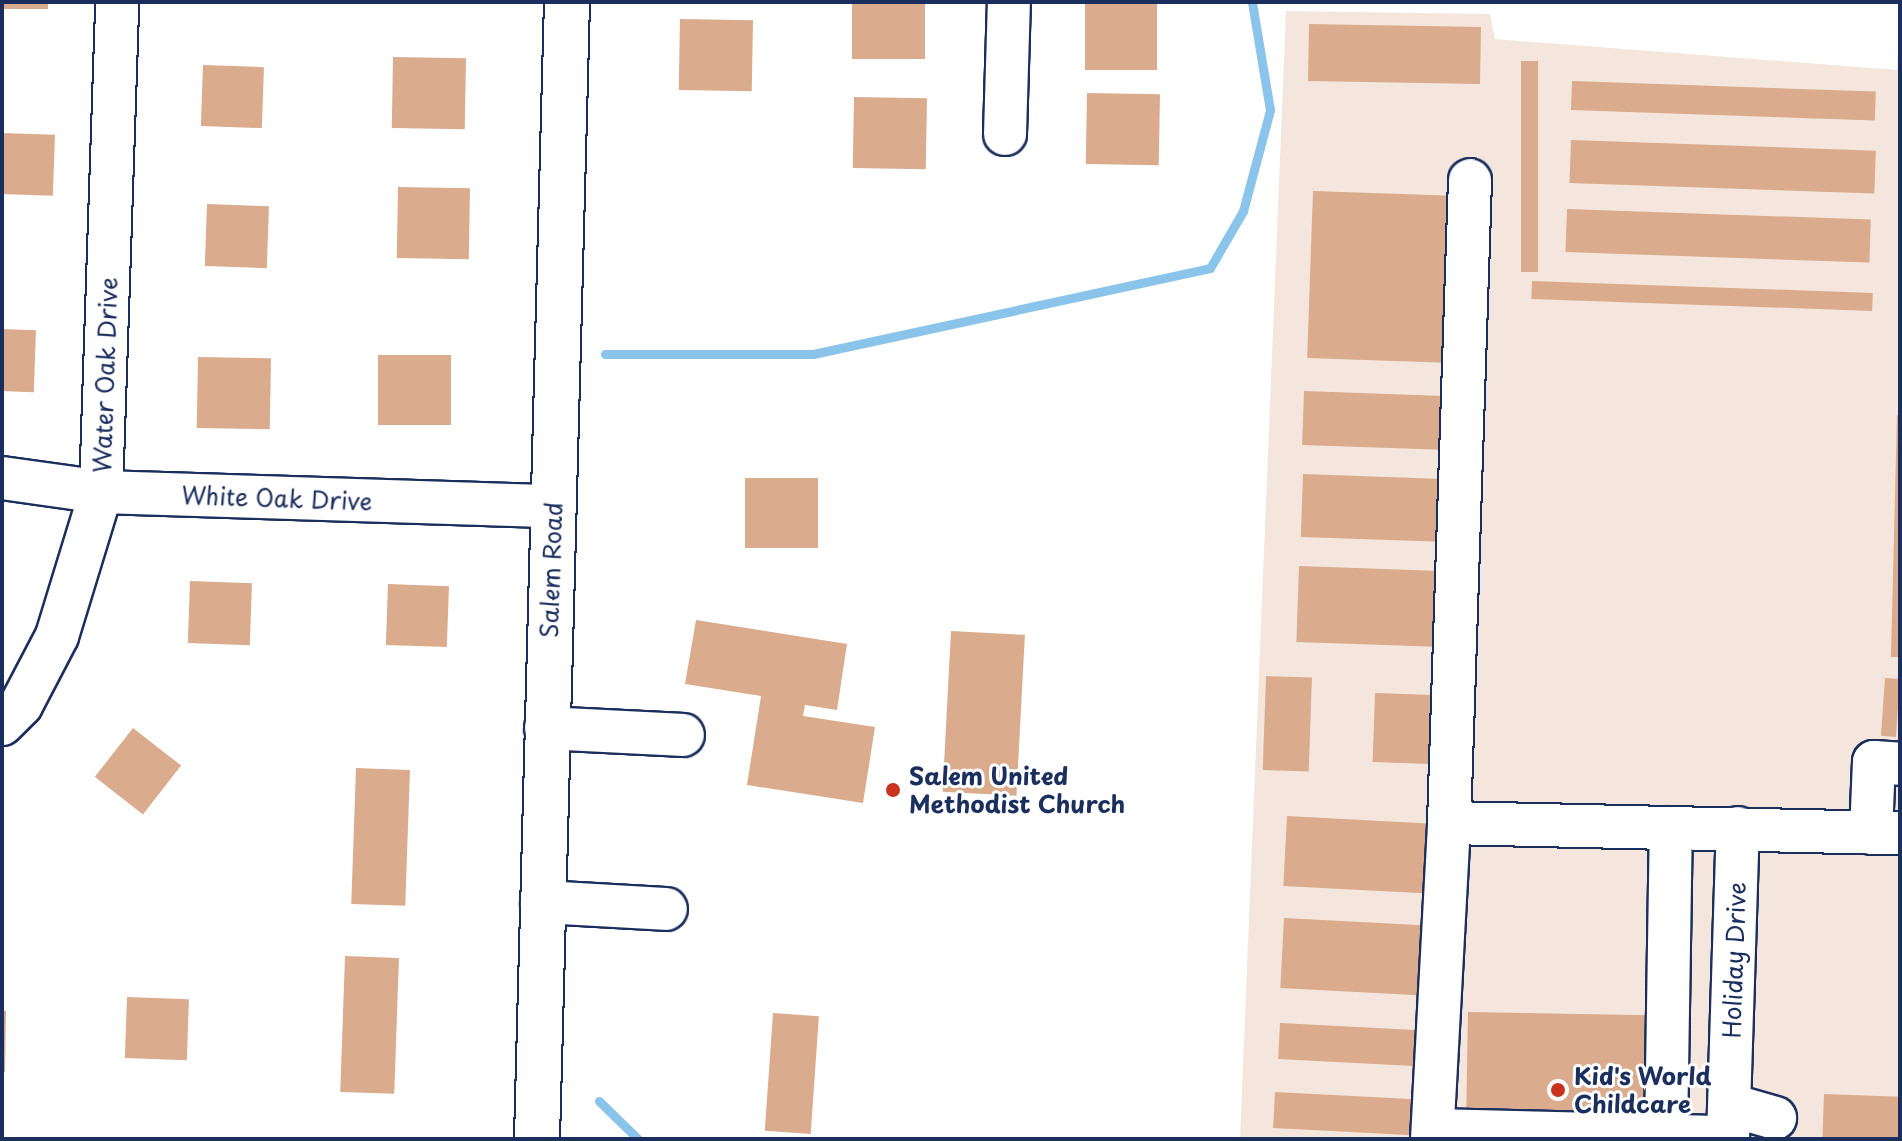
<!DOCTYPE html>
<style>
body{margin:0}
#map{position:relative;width:1902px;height:1141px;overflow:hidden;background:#fff;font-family:"Playpen Sans",sans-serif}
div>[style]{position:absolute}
.built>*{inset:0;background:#f4e6dc}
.stream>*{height:9px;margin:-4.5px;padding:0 4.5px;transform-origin:4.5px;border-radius:4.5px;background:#8bc4ea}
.building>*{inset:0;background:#daab8c;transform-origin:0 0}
.roads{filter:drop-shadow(2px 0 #1b2f5e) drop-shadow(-2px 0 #1b2f5e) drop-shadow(0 2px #1b2f5e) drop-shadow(0 -2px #1b2f5e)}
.minor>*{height:42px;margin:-21px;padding:0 21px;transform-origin:21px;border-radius:21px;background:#fff}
.major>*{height:44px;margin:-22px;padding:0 22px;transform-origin:22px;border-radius:22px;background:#fff}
.dots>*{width:22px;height:22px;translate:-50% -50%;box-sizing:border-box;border:4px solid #fff;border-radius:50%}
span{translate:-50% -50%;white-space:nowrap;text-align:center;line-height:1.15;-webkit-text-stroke:6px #fff;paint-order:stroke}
.street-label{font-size:24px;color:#1b2f5e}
.poi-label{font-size:24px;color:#1b2f5e;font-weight:700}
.left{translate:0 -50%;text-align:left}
.frame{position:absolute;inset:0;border:4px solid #1b2f5e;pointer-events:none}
</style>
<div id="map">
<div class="built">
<i style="clip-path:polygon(1286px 11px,1490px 14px,1495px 39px,1897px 70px,1900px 17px,1900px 1139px,1240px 1139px)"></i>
</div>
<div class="stream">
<i style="left:605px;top:354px;width:208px"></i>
<i style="left:813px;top:354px;width:406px;rotate:-12.2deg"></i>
<i style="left:1210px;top:268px;width:66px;rotate:-59.9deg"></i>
<i style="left:1243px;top:211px;width:105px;rotate:-75deg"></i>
<i style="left:1270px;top:110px;width:109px;rotate:-99.5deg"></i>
<i style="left:599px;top:1101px;width:54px;rotate:44.3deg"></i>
</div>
<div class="building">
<i style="left:2px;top:2px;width:46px;height:7px"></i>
<i style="left:852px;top:2px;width:73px;height:57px"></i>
<i style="left:1085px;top:2px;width:72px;height:68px"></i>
<i style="left:680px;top:19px;width:73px;height:71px;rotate:1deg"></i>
<i style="left:1309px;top:24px;width:172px;height:57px;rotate:1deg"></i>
<i style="left:393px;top:57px;width:73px;height:71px;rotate:1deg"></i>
<i style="left:1521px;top:61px;width:17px;height:211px"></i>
<i style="left:203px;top:65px;width:61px;height:61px;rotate:2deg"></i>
<i style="left:1572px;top:81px;width:304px;height:29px;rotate:2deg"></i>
<i style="left:1087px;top:93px;width:73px;height:71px;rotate:1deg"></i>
<i style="left:854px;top:97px;width:73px;height:71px;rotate:1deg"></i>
<i style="left:2px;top:133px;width:53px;height:61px;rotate:2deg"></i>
<i style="left:1571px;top:140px;width:305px;height:43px;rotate:2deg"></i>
<i style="left:398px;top:187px;width:72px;height:71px;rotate:1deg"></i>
<i style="left:1313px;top:191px;width:139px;height:167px;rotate:2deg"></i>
<i style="left:207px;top:204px;width:62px;height:62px;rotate:2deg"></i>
<i style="left:1567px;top:209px;width:304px;height:43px;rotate:2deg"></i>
<i style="left:1532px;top:281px;width:341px;height:18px;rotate:2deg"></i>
<i style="left:2px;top:329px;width:34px;height:62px;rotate:2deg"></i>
<i style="left:378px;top:355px;width:73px;height:70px"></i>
<i style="left:198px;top:357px;width:73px;height:71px;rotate:1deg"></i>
<i style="left:1304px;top:391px;width:140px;height:54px;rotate:2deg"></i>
<i style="clip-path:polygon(1897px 415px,1900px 415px,1900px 657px,1891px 657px)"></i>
<i style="left:1303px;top:474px;width:140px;height:63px;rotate:2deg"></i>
<i style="left:745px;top:478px;width:73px;height:70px"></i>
<i style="left:1299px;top:566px;width:141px;height:76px;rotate:2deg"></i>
<i style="left:190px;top:581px;width:62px;height:62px;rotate:2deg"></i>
<i style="left:388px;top:584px;width:61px;height:61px;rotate:2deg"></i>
<i style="clip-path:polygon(696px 620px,847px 644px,837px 710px,805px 705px,803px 716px,875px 727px,863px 803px,747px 785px,761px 696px,685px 684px)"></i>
<i style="left:951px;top:631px;width:74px;height:161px;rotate:3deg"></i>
<i style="left:1266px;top:676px;width:46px;height:94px;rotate:2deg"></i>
<i style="left:1885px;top:678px;width:15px;height:58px;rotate:4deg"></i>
<i style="left:1375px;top:693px;width:58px;height:69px;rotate:2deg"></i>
<i style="left:133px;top:728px;width:61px;height:62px;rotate:38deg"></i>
<i style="left:356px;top:768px;width:54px;height:136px;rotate:2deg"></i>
<i style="left:1287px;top:816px;width:141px;height:70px;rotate:3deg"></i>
<i style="left:1284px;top:918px;width:139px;height:70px;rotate:3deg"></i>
<i style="left:345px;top:956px;width:54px;height:136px;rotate:2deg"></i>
<i style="left:127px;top:997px;width:62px;height:61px;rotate:2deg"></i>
<i style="clip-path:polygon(2px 1011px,6px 1011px,5px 1072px,2px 1072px)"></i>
<i style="left:1468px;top:1012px;width:182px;height:110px;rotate:1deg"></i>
<i style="left:773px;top:1013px;width:46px;height:118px;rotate:4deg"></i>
<i style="left:1280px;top:1023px;width:140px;height:36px;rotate:3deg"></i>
<i style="left:1275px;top:1092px;width:140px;height:36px;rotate:3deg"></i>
<i style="left:1824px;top:1094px;width:76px;height:45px;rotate:2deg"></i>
</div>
<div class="roads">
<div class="minor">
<i style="left:1005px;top:134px;width:132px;rotate:-88.3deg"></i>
<i style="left:2px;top:478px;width:100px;rotate:8deg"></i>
<i style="left:101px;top:492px;width:452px;rotate:1.8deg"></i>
<i style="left:2px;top:724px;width:27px;rotate:-45deg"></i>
<i style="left:21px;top:705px;width:78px;rotate:-62.4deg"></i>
<i style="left:57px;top:636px;width:151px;rotate:-73deg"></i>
<i style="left:101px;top:492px;width:490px;rotate:-88.1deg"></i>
<i style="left:546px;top:728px;width:137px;rotate:2.9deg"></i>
<i style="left:1449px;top:823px;width:643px;rotate:-88.13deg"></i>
<i style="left:1871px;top:833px;width:71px;rotate:-87.6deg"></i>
<i style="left:1874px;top:762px;width:26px;rotate:4deg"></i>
<i style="left:542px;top:902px;width:124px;rotate:3.2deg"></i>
<i style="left:1730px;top:1105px;width:47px;rotate:16.1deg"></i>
<i style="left:1433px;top:1130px;width:295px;rotate:1.4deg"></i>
<i style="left:1666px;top:1136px;width:308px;rotate:-89.1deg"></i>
<i style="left:1432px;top:1139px;width:316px;rotate:-86.9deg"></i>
<i style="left:1449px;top:823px;width:451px;rotate:1.3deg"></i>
<i style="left:1728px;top:1139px;width:311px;rotate:-88.2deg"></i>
</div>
<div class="major">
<i style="left:537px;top:1139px;width:1137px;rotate:-88.49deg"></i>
</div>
</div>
<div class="dots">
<i style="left:893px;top:790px;background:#c8321e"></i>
<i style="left:1558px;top:1090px;background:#c8321e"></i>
</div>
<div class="street-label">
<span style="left:105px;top:375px;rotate:-88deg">Water Oak Drive</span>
<span style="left:277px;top:498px;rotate:2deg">White Oak Drive</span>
<span style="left:551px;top:570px;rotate:-88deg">Salem Road</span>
<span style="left:1734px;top:960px;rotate:-88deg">Holiday Drive</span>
</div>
<div class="poi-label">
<span class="left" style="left:909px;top:790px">Salem United<br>Methodist Church</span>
<span class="left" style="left:1574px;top:1090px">Kid's World<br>Childcare</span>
</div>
<div class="frame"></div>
</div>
